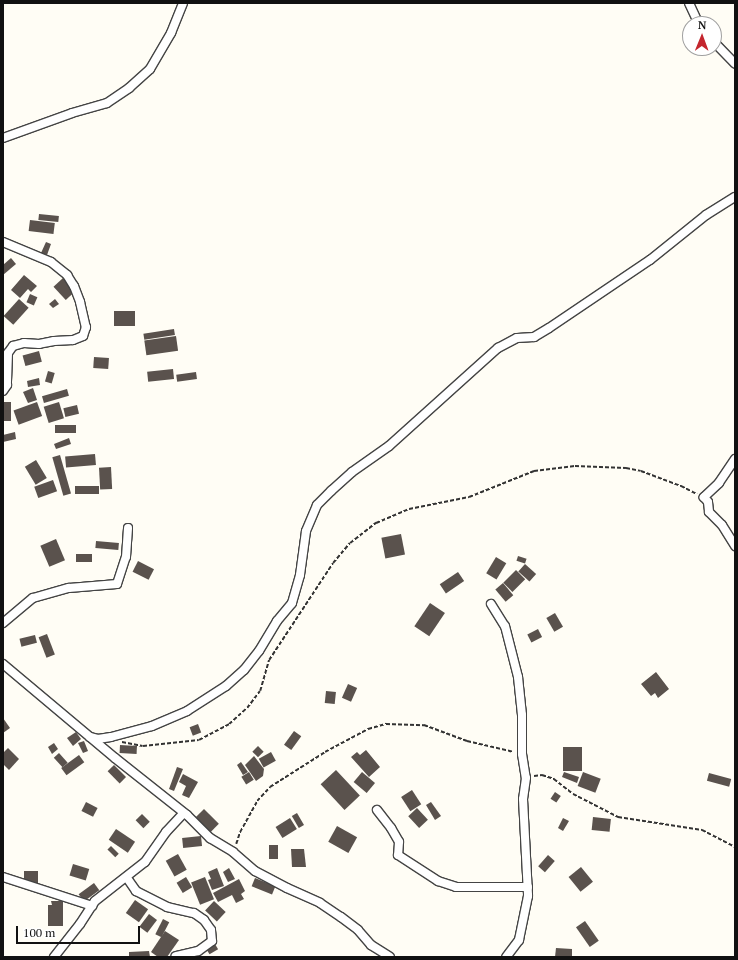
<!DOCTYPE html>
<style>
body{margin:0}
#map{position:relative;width:738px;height:960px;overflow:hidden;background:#fffdf5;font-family:"PT Serif",serif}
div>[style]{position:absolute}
.building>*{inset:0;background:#5a524d;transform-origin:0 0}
.path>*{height:1.5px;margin-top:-0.75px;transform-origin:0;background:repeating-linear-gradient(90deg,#333 0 4px,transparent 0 6px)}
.roads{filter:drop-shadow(1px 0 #444) drop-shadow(-1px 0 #444) drop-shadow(0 1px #444) drop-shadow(0 -1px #444)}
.minor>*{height:8px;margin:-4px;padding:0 4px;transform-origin:4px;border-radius:4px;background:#fff}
span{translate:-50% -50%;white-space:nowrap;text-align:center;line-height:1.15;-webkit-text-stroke:4px #fff;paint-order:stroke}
.frame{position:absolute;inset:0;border:4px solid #111;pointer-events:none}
.north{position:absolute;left:682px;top:16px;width:40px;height:40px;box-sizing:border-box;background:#fff;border:1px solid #a0a0a0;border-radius:50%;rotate:1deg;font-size:11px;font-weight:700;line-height:16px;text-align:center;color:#111}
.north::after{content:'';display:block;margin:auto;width:14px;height:18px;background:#c4262e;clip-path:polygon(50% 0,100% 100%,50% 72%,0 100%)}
.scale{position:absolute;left:16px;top:926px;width:124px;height:18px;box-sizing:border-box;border:2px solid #111;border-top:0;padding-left:5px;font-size:12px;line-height:14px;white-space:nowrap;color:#111;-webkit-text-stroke:3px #fff;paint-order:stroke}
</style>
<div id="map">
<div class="building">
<i style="left:39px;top:214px;width:20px;height:6px;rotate:6deg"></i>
<i style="left:30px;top:220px;width:25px;height:11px;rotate:7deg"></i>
<i style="clip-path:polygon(46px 242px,51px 244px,47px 255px,41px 253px)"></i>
<i style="clip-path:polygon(11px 258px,16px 264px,3px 275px,3px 265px)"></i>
<i style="clip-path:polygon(24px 275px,37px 286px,31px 292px,28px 289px,20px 298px,11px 290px)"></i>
<i style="left:63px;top:278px;width:18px;height:13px;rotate:47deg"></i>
<i style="left:30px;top:294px;width:8px;height:9px;rotate:23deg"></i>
<i style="left:19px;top:299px;width:13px;height:23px;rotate:42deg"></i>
<i style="clip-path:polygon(55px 299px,59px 304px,53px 308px,49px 304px)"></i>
<i style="left:135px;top:311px;width:15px;height:21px;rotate:90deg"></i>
<i style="left:174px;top:329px;width:6px;height:31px;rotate:81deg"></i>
<i style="left:176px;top:336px;width:15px;height:32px;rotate:82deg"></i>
<i style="left:39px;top:351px;width:11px;height:17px;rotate:75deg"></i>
<i style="left:94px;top:357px;width:15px;height:11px;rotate:4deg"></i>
<i style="left:173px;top:369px;width:10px;height:26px;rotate:84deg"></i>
<i style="left:48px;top:371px;width:7px;height:11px;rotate:16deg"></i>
<i style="left:196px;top:372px;width:7px;height:20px;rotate:82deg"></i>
<i style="clip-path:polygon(39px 378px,40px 385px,28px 387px,27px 381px)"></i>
<i style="clip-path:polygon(33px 388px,37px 400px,28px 403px,23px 392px)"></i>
<i style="left:67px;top:389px;width:7px;height:26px;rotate:74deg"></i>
<i style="left:3px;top:402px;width:8px;height:19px"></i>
<i style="left:37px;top:402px;width:15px;height:25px;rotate:70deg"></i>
<i style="left:59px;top:402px;width:17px;height:16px;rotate:73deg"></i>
<i style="left:77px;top:405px;width:9px;height:14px;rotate:77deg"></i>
<i style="left:76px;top:425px;width:8px;height:21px;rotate:90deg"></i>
<i style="clip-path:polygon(15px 432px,16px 439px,3px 442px,3px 435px)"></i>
<i style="clip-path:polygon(69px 438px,71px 444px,56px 449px,54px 444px)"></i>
<i style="left:95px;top:454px;width:11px;height:30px;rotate:85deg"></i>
<i style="left:60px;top:455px;width:40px;height:8px;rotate:74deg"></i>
<i style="left:36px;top:460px;width:21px;height:13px;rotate:59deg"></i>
<i style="left:111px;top:467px;width:22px;height:12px;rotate:87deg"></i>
<i style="left:53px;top:480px;width:12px;height:20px;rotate:70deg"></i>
<i style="left:99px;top:486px;width:8px;height:24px;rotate:90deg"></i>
<i style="left:401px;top:534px;width:21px;height:20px;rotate:79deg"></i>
<i style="left:56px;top:539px;width:23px;height:17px;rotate:67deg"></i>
<i style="left:96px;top:541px;width:23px;height:7px;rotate:5deg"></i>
<i style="left:76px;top:554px;width:16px;height:8px"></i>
<i style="left:518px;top:556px;width:9px;height:5px;rotate:18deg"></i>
<i style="left:496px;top:557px;width:12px;height:19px;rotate:31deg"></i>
<i style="left:138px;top:561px;width:18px;height:12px;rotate:27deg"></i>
<i style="left:525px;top:564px;width:15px;height:10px;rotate:42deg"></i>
<i style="left:516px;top:570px;width:13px;height:18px;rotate:45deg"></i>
<i style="left:458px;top:572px;width:11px;height:22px;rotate:56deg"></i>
<i style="left:503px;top:583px;width:16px;height:10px;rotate:50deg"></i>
<i style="left:430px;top:603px;width:18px;height:28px;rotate:34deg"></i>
<i style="left:555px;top:613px;width:16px;height:10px;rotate:60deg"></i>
<i style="left:538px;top:629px;width:9px;height:12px;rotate:63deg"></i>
<i style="left:47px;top:634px;width:22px;height:9px;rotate:69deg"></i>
<i style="left:35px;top:635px;width:8px;height:16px;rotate:76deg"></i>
<i style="clip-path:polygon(656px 672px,669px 689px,658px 698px,655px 693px,651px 696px,641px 684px)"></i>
<i style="left:348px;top:684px;width:10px;height:15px;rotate:24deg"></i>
<i style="left:326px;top:691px;width:10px;height:12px;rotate:6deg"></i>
<i style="clip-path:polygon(3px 718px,10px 728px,3px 733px)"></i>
<i style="left:198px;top:724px;width:9px;height:9px;rotate:69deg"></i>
<i style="left:294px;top:731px;width:9px;height:17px;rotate:36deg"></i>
<i style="clip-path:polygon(76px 732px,81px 739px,73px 746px,67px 738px)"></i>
<i style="clip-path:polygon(84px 741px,88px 751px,83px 753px,78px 743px)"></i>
<i style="clip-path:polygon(54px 743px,58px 749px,52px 754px,48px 747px)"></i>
<i style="left:120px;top:745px;width:17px;height:8px;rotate:3deg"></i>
<i style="left:258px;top:746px;width:8px;height:8px;rotate:45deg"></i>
<i style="left:582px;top:747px;width:24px;height:19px;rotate:90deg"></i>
<i style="clip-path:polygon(8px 748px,19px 759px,9px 770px,3px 764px,3px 753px)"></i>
<i style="clip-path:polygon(366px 750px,380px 767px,369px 777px,351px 757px,357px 752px,360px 755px)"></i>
<i style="left:271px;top:752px;width:10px;height:14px;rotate:61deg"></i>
<i style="left:59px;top:753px;width:13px;height:7px;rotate:48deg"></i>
<i style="left:79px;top:755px;width:9px;height:22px;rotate:54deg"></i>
<i style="clip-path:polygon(254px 756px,264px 769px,263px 776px,256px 781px,245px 765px)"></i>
<i style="clip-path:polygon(241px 762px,248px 772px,243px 775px,237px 765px)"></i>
<i style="left:114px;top:765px;width:17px;height:9px;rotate:45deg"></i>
<i style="clip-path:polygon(177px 767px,183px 769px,174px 791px,169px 789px)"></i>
<i style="left:336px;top:770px;width:35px;height:21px;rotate:47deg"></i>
<i style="left:249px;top:772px;width:9px;height:9px;rotate:58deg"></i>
<i style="left:362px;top:772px;width:17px;height:13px;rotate:40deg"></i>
<i style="clip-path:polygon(564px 772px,579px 777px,577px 783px,562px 777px)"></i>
<i style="left:583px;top:772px;width:19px;height:15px;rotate:21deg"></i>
<i style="left:709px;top:773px;width:23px;height:8px;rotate:15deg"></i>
<i style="clip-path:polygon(183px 774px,198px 782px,189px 798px,182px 795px,186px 786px,179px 782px)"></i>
<i style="left:412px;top:790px;width:17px;height:13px;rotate:57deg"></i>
<i style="left:555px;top:792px;width:7px;height:8px;rotate:34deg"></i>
<i style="left:86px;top:802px;width:13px;height:10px;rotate:27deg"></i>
<i style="clip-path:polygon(431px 802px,441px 816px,435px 820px,426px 805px)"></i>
<i style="left:417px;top:808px;width:16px;height:12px;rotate:47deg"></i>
<i style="left:204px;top:809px;width:21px;height:15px;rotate:45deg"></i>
<i style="left:297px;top:813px;width:14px;height:6px;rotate:60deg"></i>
<i style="left:142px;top:814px;width:11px;height:9px;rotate:45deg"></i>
<i style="left:593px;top:817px;width:18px;height:13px;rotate:6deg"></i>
<i style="left:290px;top:818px;width:13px;height:17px;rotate:58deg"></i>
<i style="clip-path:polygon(563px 818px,569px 821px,563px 831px,558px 828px)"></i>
<i style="left:337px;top:826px;width:23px;height:18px;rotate:29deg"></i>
<i style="left:116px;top:829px;width:23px;height:13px;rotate:34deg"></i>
<i style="left:201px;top:836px;width:10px;height:19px;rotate:84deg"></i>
<i style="left:269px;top:845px;width:9px;height:14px"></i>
<i style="left:111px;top:846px;width:11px;height:5px;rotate:45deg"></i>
<i style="clip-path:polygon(291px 849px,304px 849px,306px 867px,292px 867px)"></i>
<i style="left:178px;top:854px;width:18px;height:14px;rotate:61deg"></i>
<i style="left:548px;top:855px;width:9px;height:15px;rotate:41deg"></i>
<i style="left:73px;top:864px;width:17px;height:12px;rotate:17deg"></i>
<i style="left:581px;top:867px;width:19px;height:16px;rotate:51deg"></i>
<i style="clip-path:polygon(217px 868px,224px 886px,212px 890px,208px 880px,211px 879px,208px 872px)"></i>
<i style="clip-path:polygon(229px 868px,235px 879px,228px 882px,223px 872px)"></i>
<i style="left:24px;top:871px;width:14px;height:12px"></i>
<i style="left:186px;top:877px;width:12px;height:11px;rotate:59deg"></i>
<i style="left:205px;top:877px;width:24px;height:15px;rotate:68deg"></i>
<i style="left:255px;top:878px;width:22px;height:9px;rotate:22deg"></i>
<i style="clip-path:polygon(239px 879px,245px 891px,241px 894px,244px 899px,236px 903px,232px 895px,218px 902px,213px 893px)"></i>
<i style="left:94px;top:883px;width:9px;height:19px;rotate:54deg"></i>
<i style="left:135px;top:900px;width:16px;height:16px;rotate:35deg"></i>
<i style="clip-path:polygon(51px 901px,63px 901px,63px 926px,48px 926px,48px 905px,52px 905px)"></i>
<i style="left:214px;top:901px;width:16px;height:13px;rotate:43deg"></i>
<i style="left:149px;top:914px;width:10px;height:16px;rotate:37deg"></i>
<i style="left:163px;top:919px;width:7px;height:17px;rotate:27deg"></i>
<i style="left:585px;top:921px;width:24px;height:11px;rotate:55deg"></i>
<i style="clip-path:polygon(165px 931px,179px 940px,167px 957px,158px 957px,151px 952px)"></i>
<i style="left:215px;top:944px;width:6px;height:10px;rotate:59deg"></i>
<i style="clip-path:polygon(556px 948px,572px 949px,572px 957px,555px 957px)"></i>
<i style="clip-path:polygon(149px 951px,150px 957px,129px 957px,129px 952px)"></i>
</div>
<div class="path">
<i style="left:122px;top:742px;width:21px;rotate:11deg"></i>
<i style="left:143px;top:746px;width:56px;rotate:-6.1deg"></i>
<i style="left:199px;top:740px;width:34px;rotate:-28deg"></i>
<i style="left:229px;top:724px;width:24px;rotate:-42deg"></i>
<i style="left:247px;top:708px;width:21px;rotate:-53deg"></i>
<i style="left:260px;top:691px;width:32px;rotate:-74deg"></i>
<i style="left:269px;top:660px;width:116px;rotate:-56.6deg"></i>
<i style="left:333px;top:563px;width:26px;rotate:-50deg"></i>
<i style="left:350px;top:543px;width:33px;rotate:-38deg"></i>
<i style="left:376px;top:523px;width:36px;rotate:-23deg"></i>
<i style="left:409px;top:509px;width:61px;rotate:-11.3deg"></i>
<i style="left:469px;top:497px;width:70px;rotate:-21.8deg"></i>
<i style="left:534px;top:471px;width:41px;rotate:-7deg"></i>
<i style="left:575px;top:466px;width:51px;rotate:2.2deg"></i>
<i style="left:626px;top:468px;width:15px;rotate:11deg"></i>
<i style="left:641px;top:471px;width:43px;rotate:20.6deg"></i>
<i style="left:681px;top:486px;width:18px;rotate:27deg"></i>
<i style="left:534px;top:776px;width:8px;rotate:-7deg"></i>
<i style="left:542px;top:775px;width:13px;rotate:18deg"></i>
<i style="left:554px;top:779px;width:24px;rotate:38deg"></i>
<i style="left:573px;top:794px;width:51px;rotate:27.1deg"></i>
<i style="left:618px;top:817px;width:85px;rotate:8.8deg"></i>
<i style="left:702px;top:830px;width:37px;rotate:27deg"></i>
<i style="left:236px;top:844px;width:13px;rotate:-72deg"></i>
<i style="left:240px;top:832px;width:35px;rotate:-61deg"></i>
<i style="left:257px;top:801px;width:19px;rotate:-47deg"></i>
<i style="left:270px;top:787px;width:65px;rotate:-32.5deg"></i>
<i style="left:325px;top:752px;width:49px;rotate:-28.1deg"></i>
<i style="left:368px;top:729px;width:19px;rotate:-16deg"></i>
<i style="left:386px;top:724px;width:38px;rotate:2deg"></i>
<i style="left:424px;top:725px;width:46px;rotate:20.4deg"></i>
<i style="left:467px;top:741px;width:48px;rotate:13.2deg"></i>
</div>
<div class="roads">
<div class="minor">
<i style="left:689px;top:3px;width:23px;rotate:65deg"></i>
<i style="left:714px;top:42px;width:30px;rotate:46deg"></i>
<i style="left:3px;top:138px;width:73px;rotate:-19.9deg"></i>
<i style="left:72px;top:113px;width:36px;rotate:-16deg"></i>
<i style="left:107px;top:103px;width:27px;rotate:-34deg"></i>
<i style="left:129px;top:88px;width:28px;rotate:-42deg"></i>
<i style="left:150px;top:69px;width:42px;rotate:-59.7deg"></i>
<i style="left:171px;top:33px;width:32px;rotate:-68deg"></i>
<i style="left:3px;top:242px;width:52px;rotate:22.6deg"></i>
<i style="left:51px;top:262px;width:21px;rotate:39deg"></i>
<i style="left:67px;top:275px;width:13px;rotate:58deg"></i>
<i style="left:74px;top:286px;width:17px;rotate:69deg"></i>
<i style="left:80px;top:302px;width:26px;rotate:77deg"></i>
<i style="left:86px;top:327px;width:9px;rotate:108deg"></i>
<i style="left:83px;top:336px;width:11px;rotate:158deg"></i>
<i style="left:73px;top:340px;width:19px;rotate:177deg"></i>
<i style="left:54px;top:341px;width:15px;rotate:169deg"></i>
<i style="left:39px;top:344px;width:15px;rotate:-176deg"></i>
<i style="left:24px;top:343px;width:11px;rotate:165deg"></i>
<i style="left:13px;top:346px;width:9px;rotate:126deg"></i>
<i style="left:8px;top:353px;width:32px;rotate:92deg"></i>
<i style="left:7px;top:385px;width:7px;rotate:124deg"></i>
<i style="left:735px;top:459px;width:29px;rotate:124deg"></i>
<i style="left:719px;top:483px;width:21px;rotate:137deg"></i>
<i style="left:704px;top:497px;width:6px;rotate:51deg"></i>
<i style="left:708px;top:502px;width:10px;rotate:84deg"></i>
<i style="left:709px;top:512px;width:18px;rotate:45deg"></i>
<i style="left:722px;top:525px;width:25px;rotate:58deg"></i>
<i style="left:491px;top:604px;width:26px;rotate:58deg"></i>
<i style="left:505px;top:626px;width:53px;rotate:75.7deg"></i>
<i style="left:518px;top:677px;width:38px;rotate:84deg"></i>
<i style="left:522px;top:715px;width:39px;rotate:90deg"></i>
<i style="left:522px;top:754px;width:24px;rotate:81deg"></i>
<i style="left:526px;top:778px;width:21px;rotate:98deg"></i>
<i style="left:523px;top:799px;width:97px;rotate:87deg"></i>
<i style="left:528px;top:896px;width:45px;rotate:101.6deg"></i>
<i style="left:519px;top:940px;width:21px;rotate:127deg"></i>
<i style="left:3px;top:623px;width:39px;rotate:-40deg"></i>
<i style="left:33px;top:598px;width:37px;rotate:-16deg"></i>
<i style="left:69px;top:588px;width:48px;rotate:-4.8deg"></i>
<i style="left:117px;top:584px;width:28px;rotate:-72deg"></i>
<i style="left:126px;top:557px;width:29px;rotate:-86deg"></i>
<i style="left:3px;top:664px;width:146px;rotate:40deg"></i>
<i style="left:115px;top:758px;width:92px;rotate:38.4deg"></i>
<i style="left:187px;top:815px;width:33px;rotate:45deg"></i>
<i style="left:210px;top:838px;width:27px;rotate:31deg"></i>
<i style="left:233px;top:852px;width:29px;rotate:41deg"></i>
<i style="left:255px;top:871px;width:36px;rotate:28deg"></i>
<i style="left:287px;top:888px;width:36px;rotate:24deg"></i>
<i style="left:320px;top:903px;width:25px;rotate:34deg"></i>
<i style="left:341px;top:917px;width:21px;rotate:37deg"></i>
<i style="left:358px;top:930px;width:20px;rotate:49deg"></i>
<i style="left:371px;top:945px;width:22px;rotate:32deg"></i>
<i style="left:90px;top:737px;width:8px;rotate:14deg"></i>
<i style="left:98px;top:739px;width:13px;rotate:-9deg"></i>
<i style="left:111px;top:737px;width:42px;rotate:-15deg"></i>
<i style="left:152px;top:726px;width:38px;rotate:-23deg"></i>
<i style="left:187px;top:711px;width:46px;rotate:-32.7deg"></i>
<i style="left:226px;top:686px;width:24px;rotate:-42deg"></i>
<i style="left:244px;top:670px;width:24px;rotate:-52deg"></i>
<i style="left:259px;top:651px;width:35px;rotate:-59deg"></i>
<i style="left:277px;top:621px;width:23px;rotate:-50deg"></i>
<i style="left:292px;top:603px;width:29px;rotate:-74deg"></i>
<i style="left:300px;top:575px;width:44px;rotate:-82.2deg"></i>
<i style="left:306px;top:531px;width:28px;rotate:-67deg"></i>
<i style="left:317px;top:505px;width:20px;rotate:-45deg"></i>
<i style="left:331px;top:491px;width:28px;rotate:-42deg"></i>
<i style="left:352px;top:472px;width:45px;rotate:-35.1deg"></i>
<i style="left:389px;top:446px;width:147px;rotate:-42deg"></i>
<i style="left:498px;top:348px;width:21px;rotate:-28deg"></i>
<i style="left:517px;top:338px;width:17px;rotate:-3deg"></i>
<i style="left:534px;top:337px;width:17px;rotate:-31deg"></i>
<i style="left:549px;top:328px;width:122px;rotate:-34deg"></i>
<i style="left:650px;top:260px;width:72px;rotate:-38.8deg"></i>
<i style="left:706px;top:215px;width:34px;rotate:-32deg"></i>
<i style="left:377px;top:810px;width:23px;rotate:52deg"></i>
<i style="left:391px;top:828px;width:16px;rotate:60deg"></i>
<i style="left:399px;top:842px;width:13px;rotate:94deg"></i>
<i style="left:398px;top:855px;width:48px;rotate:33deg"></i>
<i style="left:438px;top:881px;width:19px;rotate:18deg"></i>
<i style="left:456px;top:887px;width:72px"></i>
<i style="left:3px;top:877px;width:94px;rotate:18deg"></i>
<i style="left:127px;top:878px;width:16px;rotate:55deg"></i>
<i style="left:136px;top:891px;width:35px;rotate:27deg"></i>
<i style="left:167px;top:907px;width:28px;rotate:13deg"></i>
<i style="left:194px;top:913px;width:12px;rotate:35deg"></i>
<i style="left:204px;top:920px;width:12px;rotate:55deg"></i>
<i style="left:211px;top:930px;width:11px;rotate:85deg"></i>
<i style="left:212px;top:941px;width:17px;rotate:144deg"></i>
<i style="left:198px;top:951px;width:23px;rotate:167deg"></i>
<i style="left:54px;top:957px;width:42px;rotate:-51.8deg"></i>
<i style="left:80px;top:924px;width:27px;rotate:-57deg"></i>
<i style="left:95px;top:901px;width:63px;rotate:-38deg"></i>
<i style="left:145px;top:862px;width:37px;rotate:-55deg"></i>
<i style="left:166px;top:832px;width:26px;rotate:-47deg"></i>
</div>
</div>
<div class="frame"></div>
<div class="north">N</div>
<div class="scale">100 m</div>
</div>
